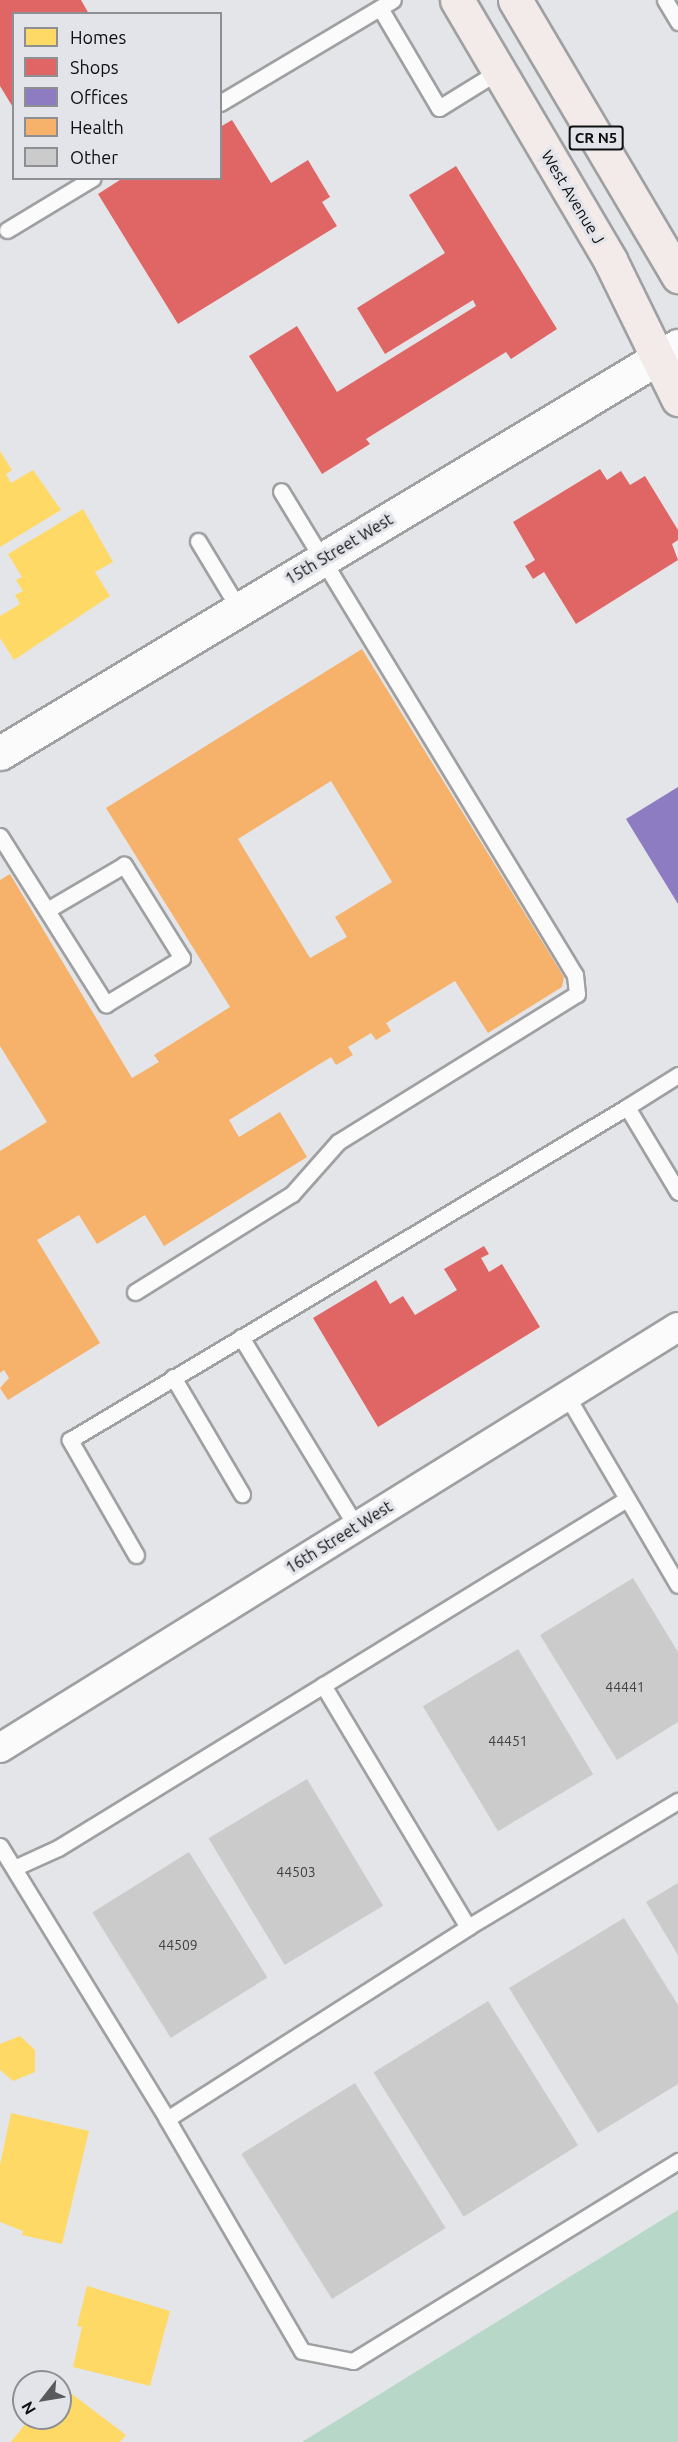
<!DOCTYPE html>
<style>
body{margin:0}
#map{position:relative;width:678px;height:2442px;overflow:hidden;background:#e4e5e8;font-family:Ubuntu,sans-serif}
div>[style]{position:absolute}
.green>*{inset:0;background:#b7d7c9}
.homes>*{inset:0;background:#ffd966}
.shops>*{inset:0;background:#e06666}
.offices>*{inset:0;background:#8e7cc3}
.health>*{inset:0;background:#f6b26b}
.building>*{inset:0;background:#cccbcc;transform-origin:0 0}
.roads{filter:drop-shadow(2px 0 #9fa0a2) drop-shadow(-2px 0 #9fa0a2) drop-shadow(0 2px #9fa0a2) drop-shadow(0 -2px #9fa0a2)}
.lane>*{height:15px;margin:-7.5px;padding:0 7.5px;transform-origin:7.5px;border-radius:7.5px;background:#fbfbfc}
.street>*{height:28px;margin:-14px;padding:0 14px;transform-origin:14px;border-radius:14px;background:#fbfbfc}
.secondary>*{height:33px;margin:-16.5px;padding:0 16.5px;transform-origin:16.5px;border-radius:16.5px;background:#fbfbfc}
.primary>*{height:33px;margin:-16.5px;padding:0 16.5px;transform-origin:16.5px;border-radius:16.5px;background:#f2ebea}
span{translate:-50% -50%;white-space:nowrap;text-align:center;line-height:1.15;-webkit-text-stroke:6px #e2e4ea;paint-order:stroke}
.number-label{font-size:14px;color:#404042}
.number-label span{-webkit-text-stroke-width:0}
.shield-label span{padding:2px 4px;background:#e2e4ea;border:2px solid;border-radius:4px;-webkit-text-stroke-width:0}
.shield-label{font-size:15px;color:#0e0f11;font-weight:700}
.street-label{font-size:16px;color:#0e0f11}
.legend{position:absolute;left:12px;top:12px;width:210px;height:168px;box-sizing:border-box;background:#e2e4ea;border:2px solid #8d8f93;margin:0;padding:8px 10px;list-style:none;font-size:18px;color:#0e0f11}
.legend li{display:flex;align-items:center;gap:12px;height:30px}
.legend b{width:30px;border:2px solid #8d8f93}
.north{position:absolute;left:12px;top:2370px;width:60px;height:60px;box-sizing:border-box;background:#e2e4ea;border:2px solid #8d8f93;border-radius:50%;rotate:239deg;font-size:16px;font-weight:700;line-height:24px;text-align:center;color:#0e0f11}
.north::after{content:'';display:block;margin:auto;width:21px;height:27px;background:#595a5c;clip-path:polygon(50% 0,100% 100%,50% 72%,0 100%)}
</style>
<div id="map">
<div class="green">
<i style="clip-path:polygon(678px 2210px,678px 2442px,302px 2442px)"></i>
</div>
<div class="homes">
<i style="clip-path:polygon(0 451px,12px 470px,6px 474px,11px 483px,33px 470px,61px 510px,0 547px)"></i>
<i style="clip-path:polygon(83px 509px,113px 562px,95px 572px,110px 596px,14px 660px,0 638px,0 616px,20px 604px,15px 595px,23px 591px,16px 580px,22px 577px,8px 554px)"></i>
<i style="clip-path:polygon(20px 2036px,35px 2050px,35px 2072px,13px 2081px,0 2070px,0 2044px)"></i>
<i style="clip-path:polygon(11px 2113px,89px 2131px,62px 2244px,22px 2235px,23px 2231px,0 2222px,0 2165px)"></i>
<i style="clip-path:polygon(87px 2286px,170px 2311px,150px 2386px,73px 2367px,82px 2327px,77px 2326px)"></i>
<i style="clip-path:polygon(60px 2385px,126px 2435px,120px 2442px,11px 2442px,30px 2418px,60px 2418px)"></i>
</div>
<div class="shops">
<i style="clip-path:polygon(0 0,81px 0,89px 14px,14px 14px,14px 109px,0 86px)"></i>
<i style="clip-path:polygon(232px 120px,271px 183px,308px 160px,330px 197px,322px 202px,337px 226px,178px 324px,98px 194px,123px 178px,220px 178px,220px 127px)"></i>
<i style="clip-path:polygon(456px 166px,557px 329px,511px 359px,506px 352px,366px 439px,370px 444px,322px 474px,249px 356px,297px 326px,337px 392px,476px 306px,473px 300px,385px 354px,357px 308px,445px 253px,409px 195px)"></i>
<i style="clip-path:polygon(600px 469px,607px 480px,621px 471px,630px 485px,645px 476px,678px 530px,678px 540px,672px 544px,678px 560px,576px 624px,544px 572px,533px 579px,525px 566px,535px 560px,513px 522px)"></i>
<i style="clip-path:polygon(484px 1246px,489px 1254px,481px 1258px,489px 1272px,502px 1264px,540px 1327px,378px 1427px,313px 1318px,376px 1280px,390px 1304px,403px 1296px,415px 1315px,457px 1290px,444px 1269px)"></i>
</div>
<div class="offices">
<i style="clip-path:polygon(678px 787px,678px 904px,626px 819px)"></i>
</div>
<div class="health">
<i style="clip-path:polygon(evenodd,362px 649px,564px 977px,562px 987px,488px 1033px,455px 981px,386px 1023px,391px 1031px,376px 1040px,371px 1033px,348px 1047px,353px 1055px,336px 1065px,331px 1057px,229px 1120px,239px 1137px,280px 1112px,307px 1157px,164px 1246px,145px 1215px,97px 1244px,79px 1215px,37px 1240px,100px 1343px,8px 1400px,0 1388px,9px 1378px,4px 1370px,0 1373px,0 1151px,47px 1122px,0 1046px,0 880px,10px 874px,132px 1078px,159px 1062px,154px 1055px,230px 1007px,106px 808px,362px 649px,331px 781px,392px 882px,335px 917px,347px 937px,310px 958px,238px 839px,331px 781px)"></i>
</div>
<div class="building">
<i style="clip-path:polygon(633px 1578px,678px 1652px,678px 1722px,617px 1760px,540px 1635px)"></i>
<i style="left:518px;top:1649px;width:146px;height:111px;rotate:59deg"></i>
<i style="left:307px;top:1779px;width:148px;height:115px;rotate:59deg"></i>
<i style="left:189px;top:1852px;width:148px;height:114px;rotate:58deg"></i>
<i style="clip-path:polygon(678px 1883px,678px 1955px,646px 1902px)"></i>
<i style="clip-path:polygon(624px 1918px,678px 2005px,678px 2084px,598px 2133px,509px 1988px)"></i>
<i style="left:488px;top:2001px;width:170px;height:135px;rotate:58deg"></i>
<i style="left:355px;top:2083px;width:171px;height:134px;rotate:58deg"></i>
</div>
<div class="roads">
<div class="lane">
<i style="left:665px;top:0;width:26px;rotate:59deg"></i>
<i style="left:380px;top:8px;width:116px;rotate:59.5deg"></i>
<i style="left:439px;top:108px;width:70px;rotate:-31.7deg"></i>
<i style="left:220px;top:103px;width:201px;rotate:-30.8deg"></i>
<i style="left:7px;top:230px;width:100px;rotate:-31.2deg"></i>
<i style="left:198px;top:541px;width:79px;rotate:58.9deg"></i>
<i style="left:0;top:836px;width:199px;rotate:57.8deg"></i>
<i style="left:106px;top:1004px;width:89px;rotate:-31.2deg"></i>
<i style="left:182px;top:958px;width:110px;rotate:-121.9deg"></i>
<i style="left:124px;top:865px;width:89px;rotate:149.7deg"></i>
<i style="left:678px;top:1075px;width:60px;rotate:147.9deg"></i>
<i style="left:627px;top:1107px;width:99px;rotate:59deg"></i>
<i style="left:135px;top:1292px;width:185px;rotate:-32deg"></i>
<i style="left:292px;top:1194px;width:69px;rotate:-48.5deg"></i>
<i style="left:338px;top:1142px;width:281px;rotate:-31.8deg"></i>
<i style="left:577px;top:994px;width:19px;rotate:-96deg"></i>
<i style="left:575px;top:975px;width:566px;rotate:-121.28deg"></i>
<i style="left:241px;top:1337px;width:221px;rotate:58.7deg"></i>
<i style="left:173px;top:1377px;width:136px;rotate:59.5deg"></i>
<i style="left:567px;top:1396px;width:219px;rotate:59.6deg"></i>
<i style="left:136px;top:1555px;width:133px;rotate:-119.9deg"></i>
<i style="left:70px;top:1440px;width:649px;rotate:-30.87deg"></i>
<i style="left:323px;top:1685px;width:282px;rotate:59.1deg"></i>
<i style="left:0;top:1846px;width:320px;rotate:58.5deg"></i>
<i style="left:167px;top:2119px;width:268px;rotate:59.8deg"></i>
<i style="left:302px;top:2351px;width:52px;rotate:11.1deg"></i>
<i style="left:353px;top:2361px;width:382px;rotate:-31.6deg"></i>
<i style="left:14px;top:1868px;width:48px;rotate:-24.4deg"></i>
<i style="left:58px;top:1848px;width:665px;rotate:-31.54deg"></i>
<i style="left:167px;top:2119px;width:357px;rotate:-32.5deg"></i>
<i style="left:468px;top:1927px;width:245px;rotate:-31deg"></i>
</div>
<div class="street">
<i style="left:0;top:1748px;width:798px;rotate:-31.84deg"></i>
</div>
<div class="secondary">
<i style="left:0;top:753px;width:791px;rotate:-30.98deg"></i>
</div>
<div class="primary">
<i style="left:457px;top:0;width:302px;rotate:59.5deg"></i>
<i style="left:610px;top:260px;width:155px;rotate:63.9deg"></i>
<i style="left:515px;top:0;width:321px;rotate:59.4deg"></i>
</div>
</div>
<div class="number-label">
<span style="left:625px;top:1687px">44441</span>
<span style="left:508px;top:1741px">44451</span>
<span style="left:296px;top:1872px">44503</span>
<span style="left:178px;top:1945px">44509</span>
</div>
<div class="shield-label">
<span style="left:596px;top:138px">CR N5</span>
</div>
<div class="street-label">
<span style="left:573px;top:197px;rotate:59deg">West Avenue J</span>
<span style="left:339px;top:549px;rotate:-31deg">15th Street West</span>
<span style="left:339px;top:1537px;rotate:-32deg">16th Street West</span>
</div>
<ul class="legend">
<li><b style="height:16px;background:#ffd966"></b>Homes</li>
<li><b style="height:16px;background:#e06666"></b>Shops</li>
<li><b style="height:16px;background:#8e7cc3"></b>Offices</li>
<li><b style="height:16px;background:#f6b26b"></b>Health</li>
<li><b style="height:16px;background:#cccbcc"></b>Other</li>
</ul>
<div class="north">N</div>
</div>
